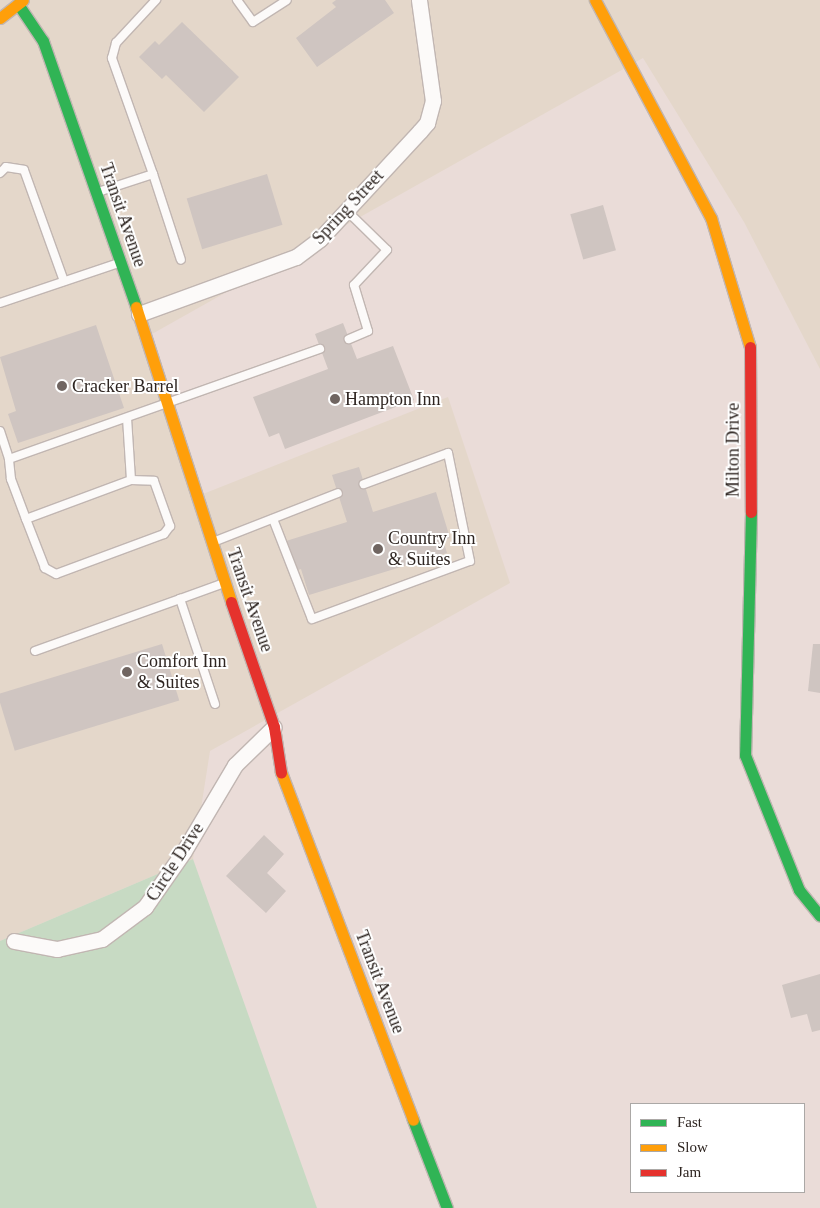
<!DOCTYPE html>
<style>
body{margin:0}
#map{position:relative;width:820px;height:1208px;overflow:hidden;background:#eadcd8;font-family:Georgia,serif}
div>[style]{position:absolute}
.commercial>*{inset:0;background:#e4d7ca}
.green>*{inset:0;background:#c7dac3}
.building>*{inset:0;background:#cfc5c1;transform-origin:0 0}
.roads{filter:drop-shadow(1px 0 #c1b6b2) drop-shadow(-1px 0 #c1b6b2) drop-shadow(0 1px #c1b6b2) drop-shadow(0 -1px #c1b6b2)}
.lane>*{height:8px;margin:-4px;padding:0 4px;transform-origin:4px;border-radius:4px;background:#fcfaf9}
.street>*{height:15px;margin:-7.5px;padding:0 7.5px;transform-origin:7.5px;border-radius:7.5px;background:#fcfaf9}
.fast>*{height:11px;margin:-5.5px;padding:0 5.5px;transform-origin:5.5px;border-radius:5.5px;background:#30b455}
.slow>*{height:11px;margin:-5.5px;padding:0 5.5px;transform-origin:5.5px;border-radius:5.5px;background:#ff9f0a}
.jam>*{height:11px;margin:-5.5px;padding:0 5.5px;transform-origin:5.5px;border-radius:5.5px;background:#e5322d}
.dots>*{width:14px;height:14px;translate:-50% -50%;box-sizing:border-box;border:2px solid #fff;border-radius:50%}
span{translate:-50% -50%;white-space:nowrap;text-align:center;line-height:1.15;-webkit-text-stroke:4px #fff;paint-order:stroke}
.street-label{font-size:18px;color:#2e2521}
.poi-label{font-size:18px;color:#2e2521}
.left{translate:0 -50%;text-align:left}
.legend{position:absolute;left:630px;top:1103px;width:175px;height:90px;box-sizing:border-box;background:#fff;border:1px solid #aba8a6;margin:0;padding:6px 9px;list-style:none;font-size:15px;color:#2e2521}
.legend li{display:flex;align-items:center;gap:10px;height:25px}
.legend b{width:25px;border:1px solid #aba8a6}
</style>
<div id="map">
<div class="commercial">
<i style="clip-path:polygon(0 0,820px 0,820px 369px,744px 222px,643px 58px,152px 334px,203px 494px,448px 397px,510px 583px,210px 751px,193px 859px,0 941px)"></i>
</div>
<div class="green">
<i style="clip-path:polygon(193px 859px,317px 1208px,0 1208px,0 941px)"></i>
</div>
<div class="building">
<i style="clip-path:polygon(336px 0,385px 0,394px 13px,317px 67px,296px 38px,336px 7px,332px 3px)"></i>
<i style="clip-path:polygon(182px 22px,239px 77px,204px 112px,166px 75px,162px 79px,139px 57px,155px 41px,159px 45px)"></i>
<i style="left:267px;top:174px;width:53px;height:84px;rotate:73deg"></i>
<i style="left:603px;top:205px;width:47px;height:34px;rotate:74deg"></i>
<i style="clip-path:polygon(343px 323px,357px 359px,393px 346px,414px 400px,285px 449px,279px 433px,269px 437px,253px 397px,328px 369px,315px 334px)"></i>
<i style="clip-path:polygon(96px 325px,124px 408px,18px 443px,8px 414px,16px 411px,0 357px)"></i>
<i style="clip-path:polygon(359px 467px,373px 512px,436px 492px,450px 538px,443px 540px,447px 553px,309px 595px,301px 569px,295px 571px,286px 541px,347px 522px,332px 475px)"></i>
<i style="left:162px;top:644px;width:59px;height:172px;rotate:73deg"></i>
<i style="clip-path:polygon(813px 644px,820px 644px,820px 693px,808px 691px)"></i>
<i style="clip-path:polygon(264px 835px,284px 854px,267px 873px,286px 891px,266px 913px,226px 876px)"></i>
<i style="clip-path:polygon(820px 974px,820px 1030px,812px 1032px,807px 1014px,791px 1018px,782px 985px)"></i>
</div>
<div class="roads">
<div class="lane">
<i style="left:237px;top:0;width:27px;rotate:54deg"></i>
<i style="left:253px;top:22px;width:40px;rotate:-32.9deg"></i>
<i style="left:0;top:173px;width:8px;rotate:-45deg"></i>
<i style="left:6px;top:167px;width:18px;rotate:9deg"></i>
<i style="left:24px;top:170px;width:118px;rotate:70.2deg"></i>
<i style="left:153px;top:174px;width:90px;rotate:72deg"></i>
<i style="left:98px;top:192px;width:58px;rotate:-18.1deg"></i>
<i style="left:153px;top:174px;width:123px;rotate:-109.5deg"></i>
<i style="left:112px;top:58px;width:16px;rotate:-75deg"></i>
<i style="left:116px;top:43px;width:59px;rotate:-47.1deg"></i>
<i style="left:346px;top:210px;width:57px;rotate:44.3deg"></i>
<i style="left:387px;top:250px;width:48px;rotate:133.3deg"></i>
<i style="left:354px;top:285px;width:48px;rotate:73.1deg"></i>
<i style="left:368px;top:331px;width:21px;rotate:157deg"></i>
<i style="left:0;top:303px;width:126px;rotate:-18.6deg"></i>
<i style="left:127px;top:418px;width:62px;rotate:86.3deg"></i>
<i style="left:0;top:431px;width:29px;rotate:72deg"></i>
<i style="left:26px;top:519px;width:112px;rotate:-20.4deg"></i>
<i style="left:131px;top:480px;width:23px;rotate:2deg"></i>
<i style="left:154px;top:481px;width:48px;rotate:70.4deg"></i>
<i style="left:170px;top:526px;width:10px;rotate:127deg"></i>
<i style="left:164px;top:534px;width:115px;rotate:159.7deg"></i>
<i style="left:56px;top:574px;width:13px;rotate:-151deg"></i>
<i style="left:45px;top:568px;width:53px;rotate:-111.2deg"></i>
<i style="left:26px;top:519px;width:43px;rotate:-110.6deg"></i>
<i style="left:11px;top:479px;width:20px;rotate:-96deg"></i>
<i style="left:9px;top:459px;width:330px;rotate:-19.5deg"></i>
<i style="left:273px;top:519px;width:107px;rotate:68.7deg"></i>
<i style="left:312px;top:619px;width:168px;rotate:-20.2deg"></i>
<i style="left:470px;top:561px;width:110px;rotate:-101.5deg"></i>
<i style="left:448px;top:453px;width:90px;rotate:159.7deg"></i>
<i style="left:213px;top:542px;width:134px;rotate:-21.4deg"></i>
<i style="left:35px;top:651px;width:154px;rotate:-19.7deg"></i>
<i style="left:215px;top:704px;width:111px;rotate:-108.4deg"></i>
<i style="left:180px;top:599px;width:47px;rotate:-20deg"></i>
</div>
<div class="street">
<i style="left:139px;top:314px;width:167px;rotate:-20deg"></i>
<i style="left:296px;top:257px;width:30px;rotate:-37deg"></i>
<i style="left:320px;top:239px;width:147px;rotate:-47.2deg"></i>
<i style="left:420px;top:131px;width:11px;rotate:-49deg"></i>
<i style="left:427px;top:123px;width:23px;rotate:-75deg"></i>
<i style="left:433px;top:101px;width:102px;rotate:-97.9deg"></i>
<i style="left:14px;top:941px;width:44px;rotate:10.5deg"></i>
<i style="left:57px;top:949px;width:46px;rotate:-12.5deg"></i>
<i style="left:102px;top:939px;width:54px;rotate:-36.7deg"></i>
<i style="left:145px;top:907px;width:68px;rotate:-55.1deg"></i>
<i style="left:184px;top:851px;width:100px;rotate:-59.3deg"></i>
<i style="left:235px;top:765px;width:54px;rotate:-44.3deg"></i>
</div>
<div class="fast">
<i style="left:18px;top:4px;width:45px;rotate:56deg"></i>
<i style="left:43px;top:41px;width:282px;rotate:70.7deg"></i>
<i style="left:751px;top:512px;width:243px;rotate:91.4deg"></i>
<i style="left:745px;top:755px;width:145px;rotate:68.2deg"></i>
<i style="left:799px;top:890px;width:33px;rotate:51deg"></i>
<i style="left:413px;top:1120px;width:94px;rotate:68.9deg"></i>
</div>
<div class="slow">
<i style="left:595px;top:0;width:247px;rotate:62deg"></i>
<i style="left:711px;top:218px;width:135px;rotate:73.2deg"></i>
<i style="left:0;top:18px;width:29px;rotate:-38deg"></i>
<i style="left:136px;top:307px;width:310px;rotate:72.1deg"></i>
<i style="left:281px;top:772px;width:372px;rotate:69.2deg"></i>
</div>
<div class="jam">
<i style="left:750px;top:347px;width:165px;rotate:89.7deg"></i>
<i style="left:231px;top:602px;width:132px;rotate:71deg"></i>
<i style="left:274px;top:727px;width:46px;rotate:81.2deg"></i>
</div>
</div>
<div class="dots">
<i style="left:62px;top:386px;background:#706561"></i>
<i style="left:335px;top:399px;background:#706561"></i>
<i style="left:378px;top:549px;background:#706561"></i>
<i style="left:127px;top:672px;background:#706561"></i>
</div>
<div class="street-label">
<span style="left:348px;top:207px;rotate:-47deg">Spring Street</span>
<span style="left:123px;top:215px;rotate:71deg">Transit Avenue</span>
<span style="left:733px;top:450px;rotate:-90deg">Milton Drive</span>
<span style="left:250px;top:600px;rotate:71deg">Transit Avenue</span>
<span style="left:175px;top:862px;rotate:-57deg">Circle Drive</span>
<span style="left:380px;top:982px;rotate:69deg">Transit Avenue</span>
</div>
<div class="poi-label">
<span class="left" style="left:72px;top:386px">Cracker Barrel</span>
<span class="left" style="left:345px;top:399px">Hampton Inn</span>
<span class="left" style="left:388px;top:549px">Country Inn<br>&amp; Suites</span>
<span class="left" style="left:137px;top:672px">Comfort Inn<br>&amp; Suites</span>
</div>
<ul class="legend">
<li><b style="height:6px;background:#30b455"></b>Fast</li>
<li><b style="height:6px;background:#ff9f0a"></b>Slow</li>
<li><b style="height:6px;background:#e5322d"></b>Jam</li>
</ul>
</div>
